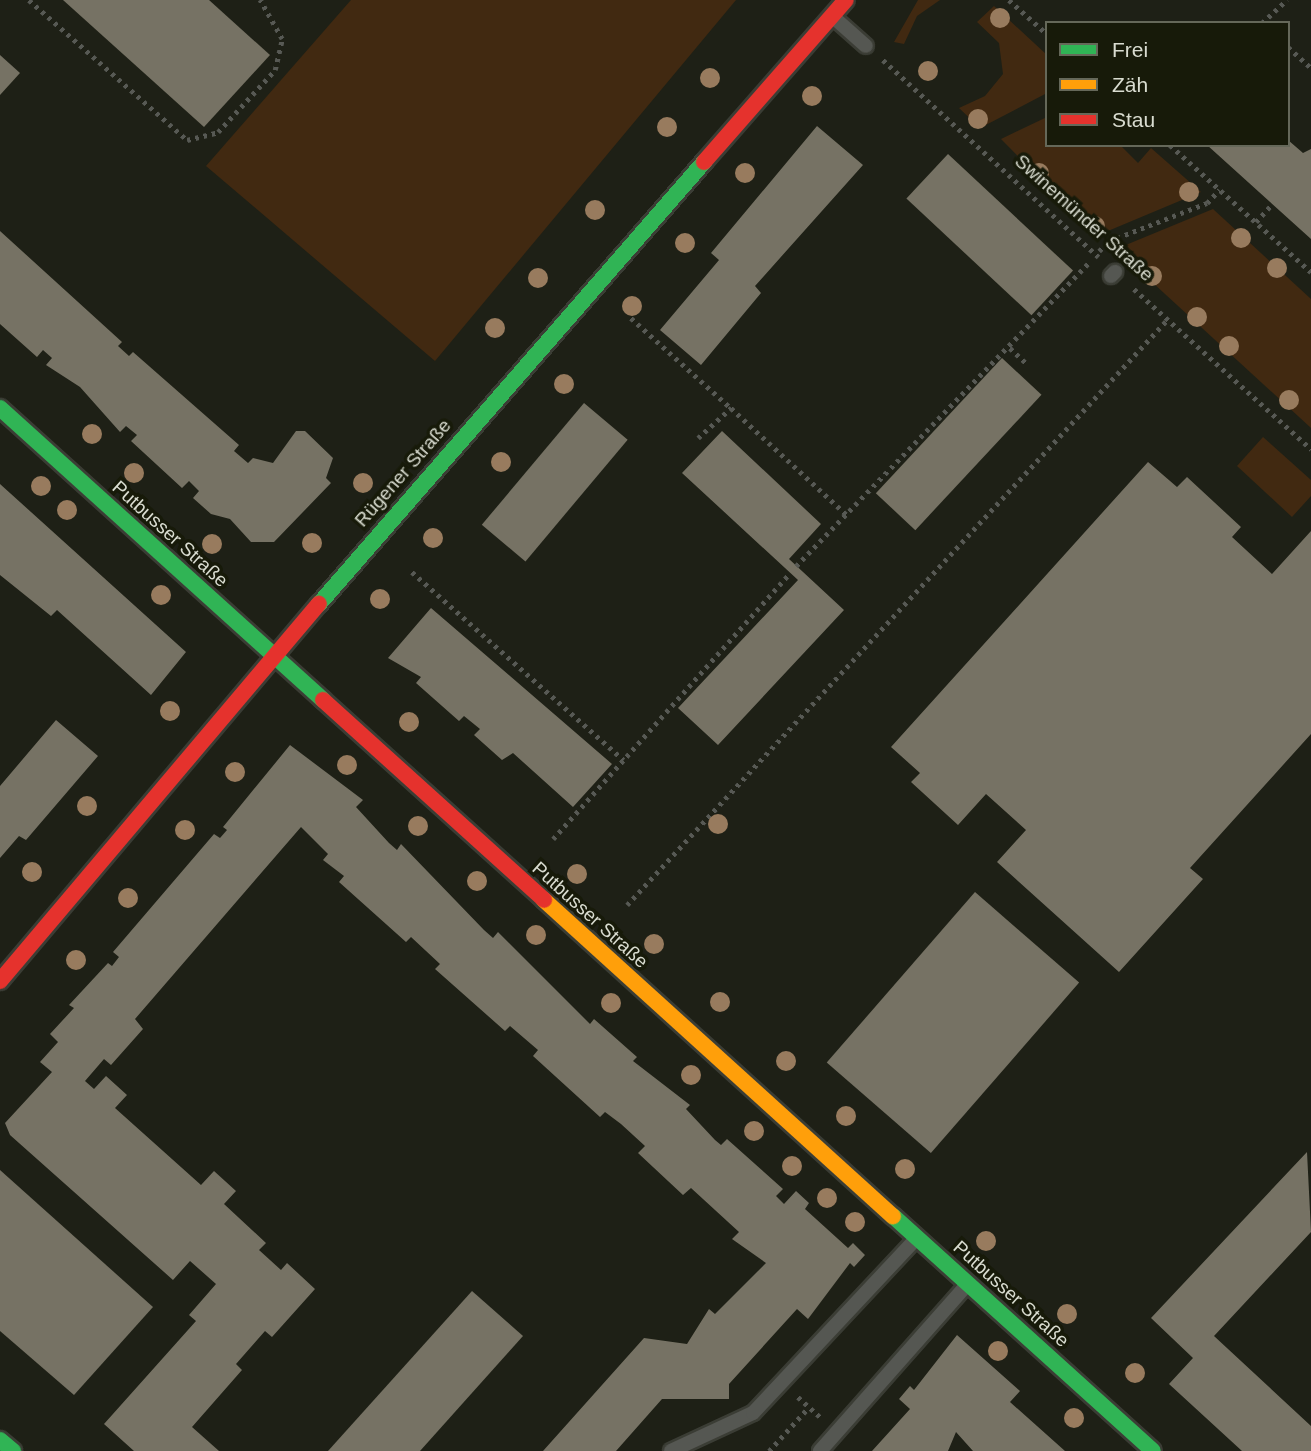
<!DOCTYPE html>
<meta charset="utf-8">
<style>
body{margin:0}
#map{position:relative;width:1311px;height:1451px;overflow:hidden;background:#1e2016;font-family:Arial,sans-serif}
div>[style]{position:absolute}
.green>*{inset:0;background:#412911}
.building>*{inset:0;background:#767264;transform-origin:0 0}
.path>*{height:4.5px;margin-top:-2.25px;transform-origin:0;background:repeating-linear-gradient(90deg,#575954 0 3.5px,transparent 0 8.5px)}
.roads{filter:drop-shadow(2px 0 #3b3d35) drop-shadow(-2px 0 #3b3d35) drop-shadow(0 2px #3b3d35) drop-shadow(0 -2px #3b3d35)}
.lane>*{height:14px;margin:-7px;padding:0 7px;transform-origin:7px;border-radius:7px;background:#555752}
.fast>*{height:16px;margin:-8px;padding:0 8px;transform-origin:8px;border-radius:8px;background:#30b455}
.slow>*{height:16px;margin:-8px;padding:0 8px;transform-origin:8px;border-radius:8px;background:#ff9f0a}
.jam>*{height:16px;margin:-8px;padding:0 8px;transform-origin:8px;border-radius:8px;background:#e5322d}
.trees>*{width:20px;height:20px;margin:-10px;border-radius:50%;background:#987b5e}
span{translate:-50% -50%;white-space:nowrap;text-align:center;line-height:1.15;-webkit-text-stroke:7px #171a09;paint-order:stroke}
.street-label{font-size:19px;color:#d9dcd0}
.legend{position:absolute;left:1045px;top:21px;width:245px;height:126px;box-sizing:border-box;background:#171a09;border:2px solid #656859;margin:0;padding:9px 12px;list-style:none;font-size:21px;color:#d9dcd0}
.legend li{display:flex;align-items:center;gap:14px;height:35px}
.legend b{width:35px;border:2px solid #656859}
</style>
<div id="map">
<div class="green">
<i style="clip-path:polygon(351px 0,736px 0,435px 361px,206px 166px)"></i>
<i style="clip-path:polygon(918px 0,940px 0,917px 16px,904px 44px,894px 42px)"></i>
<i style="clip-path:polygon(994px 6px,1047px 55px,1047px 93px,980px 128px,959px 108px,985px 96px,1003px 74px,999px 43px,977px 22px)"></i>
<i style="clip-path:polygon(1047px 117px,1047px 145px,1120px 145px,1138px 163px,1151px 148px,1201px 192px,1096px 236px,1001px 139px)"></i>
<i style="clip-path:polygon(1213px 209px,1311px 299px,1311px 428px,1116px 249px)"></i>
<i style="clip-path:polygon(1263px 437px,1311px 480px,1311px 496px,1292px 517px,1237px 466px)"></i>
</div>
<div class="building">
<i style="clip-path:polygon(63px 0,209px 0,270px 55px,204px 127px)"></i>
<i style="clip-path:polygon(0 55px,20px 73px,0 95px)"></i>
<i style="clip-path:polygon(817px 126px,863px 165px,755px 286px,761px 293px,701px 365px,660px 330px,719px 260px,711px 253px)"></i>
<i style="clip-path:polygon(1288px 140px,1303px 153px,1311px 149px,1311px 239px,1207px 145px,1288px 145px)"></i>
<i style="left:948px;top:154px;width:171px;height:61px;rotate:43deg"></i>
<i style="clip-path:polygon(0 231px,122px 342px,118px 346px,129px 356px,133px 352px,239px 445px,234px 451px,248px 463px,253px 458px,273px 463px,296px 431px,305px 431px,333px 458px,326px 478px,331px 483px,274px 542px,251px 542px,230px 519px,211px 514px,193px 498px,199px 491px,189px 481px,182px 488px,131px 441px,137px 435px,126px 426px,120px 432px,80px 387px,46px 365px,52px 358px,43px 350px,37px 357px,0 324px)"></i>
<i style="left:1002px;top:358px;width:54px;height:185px;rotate:43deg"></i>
<i style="left:584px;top:403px;width:57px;height:159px;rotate:40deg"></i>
<i style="clip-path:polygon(722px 431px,821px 524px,789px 559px,844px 610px,718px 745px,678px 708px,798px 580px,682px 473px)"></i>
<i style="clip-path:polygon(1148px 462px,1177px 487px,1187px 477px,1241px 527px,1232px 537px,1272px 574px,1311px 531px,1311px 734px,1190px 868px,1203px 879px,1119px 972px,997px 862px,1026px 830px,986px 794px,958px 825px,911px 782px,920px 773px,891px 747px)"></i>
<i style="clip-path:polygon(0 484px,186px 652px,151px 695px,57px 610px,51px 616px,0 575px)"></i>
<i style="clip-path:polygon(431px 608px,612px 764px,573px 807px,513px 753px,502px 760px,474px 735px,480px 729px,464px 716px,459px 721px,416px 683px,421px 677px,388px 658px)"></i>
<i style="clip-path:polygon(56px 720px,98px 756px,26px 840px,19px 836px,0 858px,0 786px)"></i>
<i style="clip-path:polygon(290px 745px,363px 800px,356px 807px,389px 843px,397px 850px,401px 844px,484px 930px,493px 938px,498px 932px,590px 1024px,594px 1019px,637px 1057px,633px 1061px,690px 1105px,686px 1109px,715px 1140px,721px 1145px,727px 1139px,783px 1189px,776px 1196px,784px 1204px,796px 1191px,809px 1203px,805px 1209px,848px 1248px,853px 1243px,865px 1255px,854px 1267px,850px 1263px,808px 1319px,797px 1309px,729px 1384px,729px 1399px,662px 1399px,616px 1451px,543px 1451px,644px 1338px,687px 1344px,709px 1309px,715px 1314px,766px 1263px,732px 1239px,739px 1232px,691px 1188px,683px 1195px,638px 1153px,645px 1146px,621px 1124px,605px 1112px,600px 1117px,533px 1056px,538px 1050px,510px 1026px,505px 1031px,435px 969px,440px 964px,411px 937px,406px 942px,339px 882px,344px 876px,323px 860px,328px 854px,301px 827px,135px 1019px,143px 1029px,111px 1065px,104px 1059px,85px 1081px,94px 1089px,106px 1076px,127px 1095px,115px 1108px,201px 1185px,214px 1171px,236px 1191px,224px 1204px,266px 1243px,259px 1250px,281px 1270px,287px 1263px,315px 1289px,272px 1337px,265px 1331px,236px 1364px,242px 1370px,192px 1427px,219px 1451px,134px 1451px,104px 1424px,196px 1321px,189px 1315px,216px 1284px,190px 1261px,173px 1280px,10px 1135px,5px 1123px,52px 1072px,40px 1062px,58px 1042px,50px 1034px,74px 1008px,69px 1005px,108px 963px,112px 966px,119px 957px,113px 952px,214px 834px,220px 838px,227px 830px,223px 827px)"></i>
<i style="left:975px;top:892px;width:138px;height:226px;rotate:41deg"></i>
<i style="clip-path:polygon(1307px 1152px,1311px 1232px,1214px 1336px,1311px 1426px,1311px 1451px,1242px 1451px,1169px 1384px,1193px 1358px,1151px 1318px)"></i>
<i style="clip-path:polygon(0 1170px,153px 1307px,74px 1395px,0 1331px)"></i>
<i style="clip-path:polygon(472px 1291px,523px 1336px,420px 1451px,328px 1451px)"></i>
<i style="clip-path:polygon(957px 1335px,1020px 1391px,1010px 1402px,1065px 1451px,973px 1451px,956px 1432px,948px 1451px,872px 1451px,910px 1409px,899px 1399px,910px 1386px,914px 1390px)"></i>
</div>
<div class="path">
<i style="left:29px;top:0;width:211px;rotate:41.5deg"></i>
<i style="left:187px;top:140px;width:32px;rotate:-14deg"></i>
<i style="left:218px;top:132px;width:84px;rotate:-47.4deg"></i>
<i style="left:275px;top:70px;width:32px;rotate:-77deg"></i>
<i style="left:282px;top:39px;width:45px;rotate:-119.4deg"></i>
<i style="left:1009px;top:0;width:51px;rotate:41.8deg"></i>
<i style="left:1262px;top:23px;width:34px;rotate:-43deg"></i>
<i style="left:1288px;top:47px;width:31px;rotate:42deg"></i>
<i style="left:883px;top:60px;width:292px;rotate:42.4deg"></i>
<i style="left:1170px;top:145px;width:190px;rotate:42deg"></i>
<i style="left:1256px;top:222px;width:24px;rotate:-48deg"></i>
<i style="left:1099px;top:251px;width:14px;rotate:-45deg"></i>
<i style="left:1109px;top:241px;width:105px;rotate:-21.2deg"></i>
<i style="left:1207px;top:203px;width:18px;rotate:-47deg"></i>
<i style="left:1134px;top:289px;width:239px;rotate:42.1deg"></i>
<i style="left:631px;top:318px;width:135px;rotate:42deg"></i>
<i style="left:1010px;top:348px;width:25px;rotate:43deg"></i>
<i style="left:698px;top:438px;width:45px;rotate:-42.3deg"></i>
<i style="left:731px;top:408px;width:158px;rotate:42.7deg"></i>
<i style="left:796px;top:566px;width:421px;rotate:-46deg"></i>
<i style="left:412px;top:572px;width:283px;rotate:41.6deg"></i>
<i style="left:553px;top:839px;width:356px;rotate:-48.3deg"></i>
<i style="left:627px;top:905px;width:798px;rotate:-47.29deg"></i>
<i style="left:798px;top:1397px;width:30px;rotate:42deg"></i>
<i style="left:769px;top:1451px;width:59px;rotate:-47.7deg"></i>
</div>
<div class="roads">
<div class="lane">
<i style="left:832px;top:16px;width:45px;rotate:41.4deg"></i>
<i style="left:1111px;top:276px;width:6px;rotate:-45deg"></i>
<i style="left:671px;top:1451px;width:90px;rotate:-24.9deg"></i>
<i style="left:753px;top:1413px;width:238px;rotate:-46.9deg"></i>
<i style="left:820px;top:1451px;width:222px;rotate:-48.5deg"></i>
</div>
<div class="fast">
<i style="left:0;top:408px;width:435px;rotate:42.1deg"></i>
<i style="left:319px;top:604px;width:586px;rotate:-48.94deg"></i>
<i style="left:893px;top:1216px;width:350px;rotate:42.1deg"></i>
<i style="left:0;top:1440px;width:17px;rotate:40deg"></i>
</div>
<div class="slow">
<i style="left:544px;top:900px;width:471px;rotate:42.2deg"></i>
</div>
<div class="jam">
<i style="left:704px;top:162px;width:215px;rotate:-48.8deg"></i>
<i style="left:323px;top:700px;width:298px;rotate:42.1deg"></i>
<i style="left:0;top:981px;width:494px;rotate:-49.8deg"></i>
</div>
</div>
<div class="trees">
<i style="left:1000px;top:18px"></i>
<i style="left:928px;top:71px"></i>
<i style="left:710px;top:78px"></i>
<i style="left:812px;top:96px"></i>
<i style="left:978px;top:119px"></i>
<i style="left:667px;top:127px"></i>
<i style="left:745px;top:173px"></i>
<i style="left:1039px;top:173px"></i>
<i style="left:1189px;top:192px"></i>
<i style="left:595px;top:210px"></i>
<i style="left:1095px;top:226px"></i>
<i style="left:1241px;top:238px"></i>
<i style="left:685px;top:243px"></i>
<i style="left:1277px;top:268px"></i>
<i style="left:1152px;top:276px"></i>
<i style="left:538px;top:278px"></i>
<i style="left:632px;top:306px"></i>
<i style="left:1197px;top:317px"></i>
<i style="left:495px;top:328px"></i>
<i style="left:1229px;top:346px"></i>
<i style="left:564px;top:384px"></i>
<i style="left:1289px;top:400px"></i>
<i style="left:92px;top:434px"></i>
<i style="left:501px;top:462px"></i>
<i style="left:134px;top:473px"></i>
<i style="left:363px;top:483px"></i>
<i style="left:41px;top:486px"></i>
<i style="left:67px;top:510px"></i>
<i style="left:433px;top:538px"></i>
<i style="left:312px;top:543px"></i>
<i style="left:212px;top:544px"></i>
<i style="left:161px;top:595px"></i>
<i style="left:380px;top:599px"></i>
<i style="left:170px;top:711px"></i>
<i style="left:409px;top:722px"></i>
<i style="left:347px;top:765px"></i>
<i style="left:235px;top:772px"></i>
<i style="left:87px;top:806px"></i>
<i style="left:718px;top:824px"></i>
<i style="left:418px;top:826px"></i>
<i style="left:185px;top:830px"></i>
<i style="left:32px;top:872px"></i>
<i style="left:577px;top:874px"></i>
<i style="left:477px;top:881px"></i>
<i style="left:128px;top:898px"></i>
<i style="left:536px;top:935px"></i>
<i style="left:654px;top:944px"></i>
<i style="left:76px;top:960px"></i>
<i style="left:720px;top:1002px"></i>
<i style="left:611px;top:1003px"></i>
<i style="left:786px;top:1061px"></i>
<i style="left:691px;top:1075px"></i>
<i style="left:846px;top:1116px"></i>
<i style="left:754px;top:1131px"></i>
<i style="left:792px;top:1166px"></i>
<i style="left:905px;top:1169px"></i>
<i style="left:827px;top:1198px"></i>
<i style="left:855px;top:1222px"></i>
<i style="left:986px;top:1241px"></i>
<i style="left:1067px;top:1314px"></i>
<i style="left:998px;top:1351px"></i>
<i style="left:1135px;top:1373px"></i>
<i style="left:1074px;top:1418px"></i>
</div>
<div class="street-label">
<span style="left:1084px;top:218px;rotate:42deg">Swinemünder Straße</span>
<span style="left:403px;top:473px;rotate:-49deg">Rügener Straße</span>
<span style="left:170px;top:534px;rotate:42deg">Putbusser Straße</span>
<span style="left:590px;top:915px;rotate:42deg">Putbusser Straße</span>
<span style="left:1011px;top:1294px;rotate:42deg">Putbusser Straße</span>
</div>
<ul class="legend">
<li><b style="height:9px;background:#30b455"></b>Frei</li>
<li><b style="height:9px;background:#ff9f0a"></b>Zäh</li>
<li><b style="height:9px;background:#e5322d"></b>Stau</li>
</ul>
</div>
